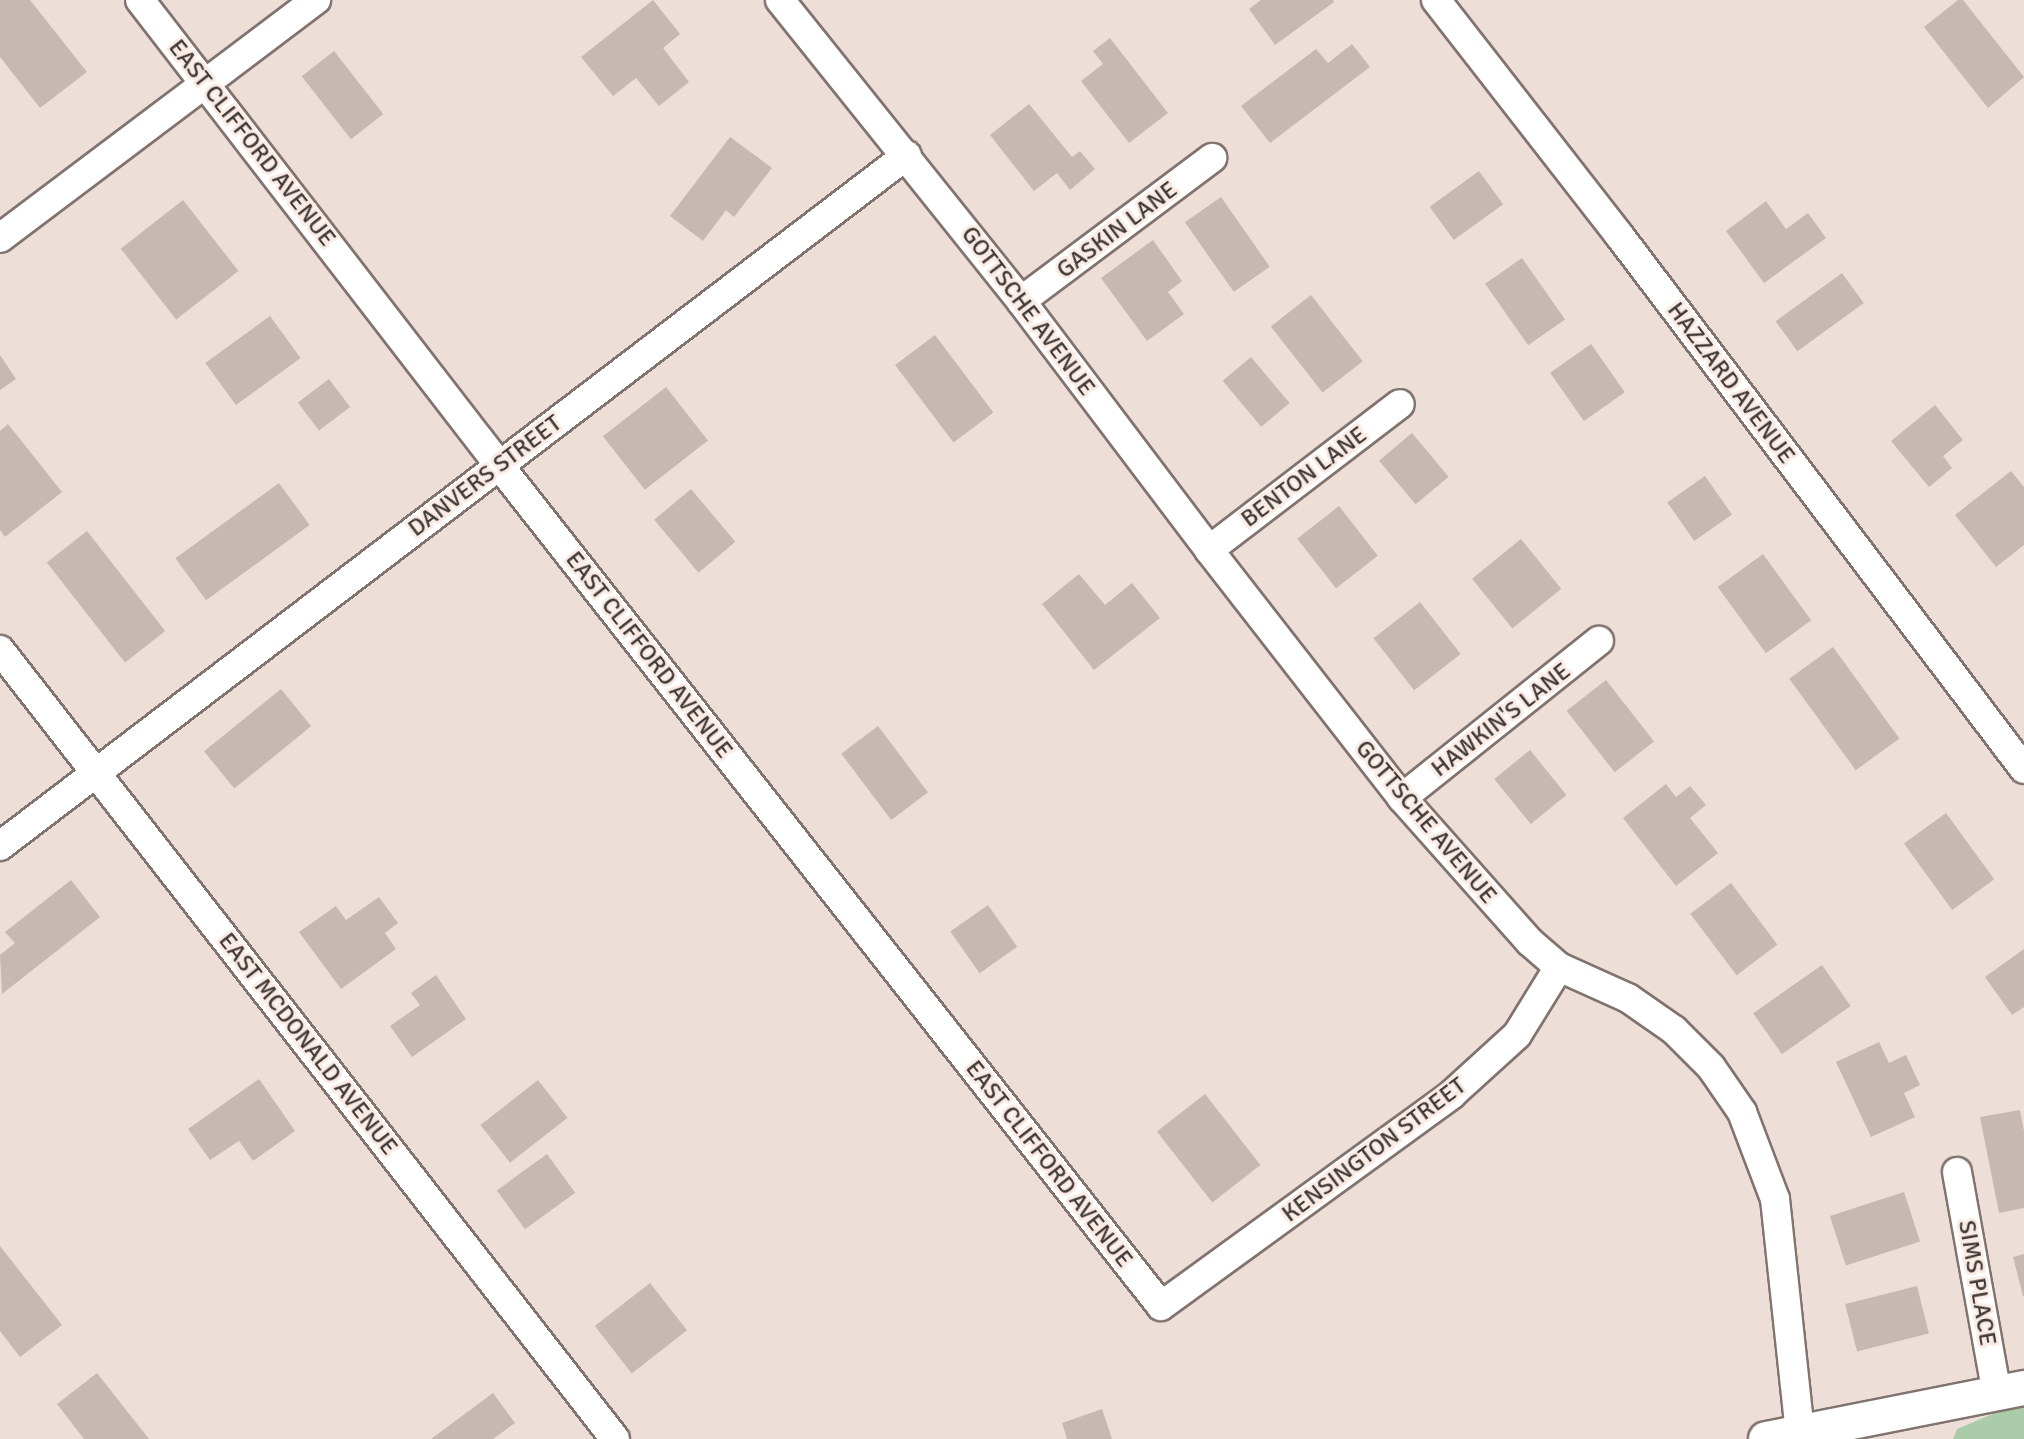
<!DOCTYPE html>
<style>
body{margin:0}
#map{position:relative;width:2024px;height:1439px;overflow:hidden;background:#eeded8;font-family:Signika,sans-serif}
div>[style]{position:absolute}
.green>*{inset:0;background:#abccab}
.building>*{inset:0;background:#c8b8b3;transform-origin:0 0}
.roads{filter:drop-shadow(2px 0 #81736e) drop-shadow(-2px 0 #81736e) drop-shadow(0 2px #81736e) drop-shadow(0 -2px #81736e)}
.minor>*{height:28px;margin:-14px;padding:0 14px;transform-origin:14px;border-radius:14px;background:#fff}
.tertiary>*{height:34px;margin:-17px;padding:0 17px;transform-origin:17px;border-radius:17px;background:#fff}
span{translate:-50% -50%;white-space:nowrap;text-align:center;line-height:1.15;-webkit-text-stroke:6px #fbebe5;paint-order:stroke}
.street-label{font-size:24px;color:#3e3836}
</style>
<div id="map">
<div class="green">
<i style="clip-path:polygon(2024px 1407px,2024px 1439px,1953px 1439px,1957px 1429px,1995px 1413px)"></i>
</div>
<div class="building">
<i style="clip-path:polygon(0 0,30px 0,87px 72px,40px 108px,0 57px)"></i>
<i style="clip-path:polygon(653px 0,680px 34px,663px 48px,689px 82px,659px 106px,636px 78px,613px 96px,581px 57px)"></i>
<i style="clip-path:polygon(1261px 0,1333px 0,1334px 2px,1275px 45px,1249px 9px)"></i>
<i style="clip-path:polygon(1958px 0,1963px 0,2024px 77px,1988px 108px,1924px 27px)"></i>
<i style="clip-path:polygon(1110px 38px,1168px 113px,1129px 143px,1081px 81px,1103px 64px,1093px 51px)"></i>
<i style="clip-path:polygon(1352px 44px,1370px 67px,1270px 143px,1241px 106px,1316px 49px,1328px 63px)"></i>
<i style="left:334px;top:51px;width:80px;height:41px;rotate:52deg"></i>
<i style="clip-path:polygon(1029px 104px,1072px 157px,1080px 151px,1095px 169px,1070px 190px,1057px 173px,1034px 191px,990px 135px)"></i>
<i style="clip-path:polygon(730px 137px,772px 168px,734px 217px,726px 210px,703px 241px,670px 216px)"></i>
<i style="left:1479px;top:171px;width:41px;height:61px;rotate:54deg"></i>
<i style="left:1221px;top:197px;width:85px;height:44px;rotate:55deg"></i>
<i style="left:183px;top:200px;width:90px;height:79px;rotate:52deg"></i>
<i style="clip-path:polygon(1766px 201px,1786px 229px,1808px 213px,1826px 238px,1764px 283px,1726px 231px)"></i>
<i style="clip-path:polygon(1153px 240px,1182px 281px,1168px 292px,1184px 314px,1147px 341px,1101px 278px)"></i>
<i style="left:1522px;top:258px;width:75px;height:45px;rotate:55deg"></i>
<i style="left:1842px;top:273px;width:37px;height:82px;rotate:54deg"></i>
<i style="left:1311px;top:295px;width:84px;height:51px;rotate:52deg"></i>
<i style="left:270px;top:316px;width:52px;height:80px;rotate:54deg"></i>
<i style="left:935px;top:335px;width:97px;height:50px;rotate:53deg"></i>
<i style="left:1591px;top:344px;width:59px;height:50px;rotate:55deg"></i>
<i style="clip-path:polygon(0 355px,16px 379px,0 390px)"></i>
<i style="left:1251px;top:357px;width:60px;height:37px;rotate:50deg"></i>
<i style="left:329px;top:379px;width:35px;height:39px;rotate:53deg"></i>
<i style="left:666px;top:387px;width:68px;height:80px;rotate:52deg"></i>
<i style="clip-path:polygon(1935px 405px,1963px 440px,1943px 456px,1952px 468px,1929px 487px,1891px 441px)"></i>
<i style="clip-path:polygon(8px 424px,62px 492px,5px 537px,0 530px,0 431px)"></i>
<i style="left:1412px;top:433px;width:57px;height:43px;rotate:50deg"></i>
<i style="clip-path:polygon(2011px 471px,2024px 487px,2024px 545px,1996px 567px,1955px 515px)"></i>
<i style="left:1705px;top:476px;width:47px;height:46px;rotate:55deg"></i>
<i style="left:279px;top:483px;width:52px;height:128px;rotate:54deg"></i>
<i style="left:691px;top:489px;width:69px;height:48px;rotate:50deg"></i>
<i style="left:1339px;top:506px;width:63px;height:53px;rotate:52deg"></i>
<i style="left:87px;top:531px;width:127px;height:51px;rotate:52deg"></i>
<i style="left:1521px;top:539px;width:64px;height:63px;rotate:51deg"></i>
<i style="left:1763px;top:554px;width:82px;height:56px;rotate:54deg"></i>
<i style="clip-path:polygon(1079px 574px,1105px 605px,1132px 583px,1160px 618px,1094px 670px,1042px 604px)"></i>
<i style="left:1420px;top:602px;width:66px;height:59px;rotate:52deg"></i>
<i style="left:1833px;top:647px;width:113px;height:54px;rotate:54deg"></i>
<i style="left:1606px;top:680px;width:78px;height:50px;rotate:52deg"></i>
<i style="left:281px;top:689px;width:48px;height:99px;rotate:51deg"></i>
<i style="left:878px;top:726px;width:83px;height:46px;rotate:53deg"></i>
<i style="left:1530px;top:750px;width:58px;height:46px;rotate:51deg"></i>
<i style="clip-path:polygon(1666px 784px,1676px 797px,1690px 786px,1706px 805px,1690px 818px,1718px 853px,1676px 886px,1623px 818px)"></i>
<i style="left:1946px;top:813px;width:82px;height:52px;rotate:54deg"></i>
<i style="clip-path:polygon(71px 880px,100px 917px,2px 994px,0 955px,15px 943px,5px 932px)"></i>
<i style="left:1731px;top:883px;width:77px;height:51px;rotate:53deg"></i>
<i style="clip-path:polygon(379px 897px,398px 923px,385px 933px,396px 949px,341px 989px,299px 932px,336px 906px,346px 920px)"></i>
<i style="left:988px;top:905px;width:51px;height:46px;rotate:55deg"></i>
<i style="clip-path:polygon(2024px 949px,2024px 1007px,2012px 1015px,1985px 977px)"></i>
<i style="left:1822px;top:965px;width:50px;height:84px;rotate:55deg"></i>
<i style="clip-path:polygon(436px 975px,466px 1019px,412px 1057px,390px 1026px,420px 1005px,411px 993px)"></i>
<i style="clip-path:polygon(1879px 1042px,1889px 1063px,1906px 1055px,1920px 1085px,1904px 1093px,1915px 1117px,1871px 1137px,1836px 1062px)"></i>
<i style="clip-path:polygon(259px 1079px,295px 1131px,253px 1161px,239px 1141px,210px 1160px,188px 1129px)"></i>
<i style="left:538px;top:1080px;width:48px;height:73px;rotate:52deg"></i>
<i style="left:1205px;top:1094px;width:90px;height:61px;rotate:52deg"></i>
<i style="clip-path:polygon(2020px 1110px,2024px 1131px,2024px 1208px,1999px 1213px,1980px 1117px)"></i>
<i style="left:547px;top:1154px;width:48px;height:62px;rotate:54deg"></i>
<i style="left:1904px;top:1192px;width:52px;height:78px;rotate:72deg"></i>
<i style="clip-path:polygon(0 1246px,62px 1325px,20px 1357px,0 1331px)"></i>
<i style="clip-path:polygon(2024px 1254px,2024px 1296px,2023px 1296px,2013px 1257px)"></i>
<i style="left:650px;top:1283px;width:60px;height:70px;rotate:52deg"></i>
<i style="left:1917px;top:1286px;width:49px;height:74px;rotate:76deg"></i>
<i style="clip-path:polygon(97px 1373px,149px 1439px,84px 1439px,57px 1404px)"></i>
<i style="clip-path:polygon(493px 1393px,515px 1423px,493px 1439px,431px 1439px)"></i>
<i style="clip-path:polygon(1102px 1409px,1112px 1439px,1067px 1439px,1062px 1423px)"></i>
</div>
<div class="roads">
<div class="minor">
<i style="left:140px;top:0;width:587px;rotate:52.33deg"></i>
<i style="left:499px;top:465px;width:1070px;rotate:51.79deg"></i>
<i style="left:1161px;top:1306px;width:359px;rotate:-36deg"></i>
<i style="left:1451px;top:1095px;width:89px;rotate:-42.3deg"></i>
<i style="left:1517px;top:1035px;width:80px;rotate:-58.3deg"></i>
<i style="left:780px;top:0;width:386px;rotate:51.3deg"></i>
<i style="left:1021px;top:301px;width:312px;rotate:52.9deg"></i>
<i style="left:1209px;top:550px;width:314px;rotate:52.1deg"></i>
<i style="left:1402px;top:798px;width:193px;rotate:48.4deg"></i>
<i style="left:1530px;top:942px;width:38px;rotate:41deg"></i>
<i style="left:1559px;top:967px;width:76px;rotate:24.2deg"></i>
<i style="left:1628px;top:998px;width:56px;rotate:34.8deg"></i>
<i style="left:1674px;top:1030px;width:52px;rotate:45deg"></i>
<i style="left:1711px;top:1067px;width:55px;rotate:55.4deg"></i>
<i style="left:1742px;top:1112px;width:93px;rotate:69.2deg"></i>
<i style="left:1775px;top:1199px;width:235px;rotate:83.9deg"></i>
<i style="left:1436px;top:0;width:298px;rotate:52.1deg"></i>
<i style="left:1619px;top:235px;width:670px;rotate:52.82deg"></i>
<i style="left:0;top:238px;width:396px;rotate:-37deg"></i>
<i style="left:1021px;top:301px;width:239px;rotate:-36.8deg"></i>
<i style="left:1209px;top:550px;width:240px;rotate:-37.4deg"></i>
<i style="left:0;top:650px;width:1000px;rotate:52.06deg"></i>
<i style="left:1402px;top:798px;width:252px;rotate:-38.6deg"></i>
<i style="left:0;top:846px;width:1140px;rotate:-37.3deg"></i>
<i style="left:1957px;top:1172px;width:226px;rotate:79.8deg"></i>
</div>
<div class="tertiary">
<i style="left:1766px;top:1439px;width:263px;rotate:-11.2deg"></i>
</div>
</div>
<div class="street-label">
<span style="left:252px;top:143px;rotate:52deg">EAST CLIFFORD AVENUE</span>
<span style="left:1117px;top:230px;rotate:-37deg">GASKIN LANE</span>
<span style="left:1028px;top:311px;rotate:53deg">GOTTSCHE AVENUE</span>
<span style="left:1731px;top:383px;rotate:53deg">HAZZARD AVENUE</span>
<span style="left:485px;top:476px;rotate:-37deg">DANVERS STREET</span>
<span style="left:1304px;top:477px;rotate:-37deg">BENTON LANE</span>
<span style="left:649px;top:655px;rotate:52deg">EAST CLIFFORD AVENUE</span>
<span style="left:1501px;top:720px;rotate:-38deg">HAWKIN'S LANE</span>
<span style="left:1426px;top:822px;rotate:50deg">GOTTSCHE AVENUE</span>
<span style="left:308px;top:1044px;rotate:52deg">EAST MCDONALD AVENUE</span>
<span style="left:1374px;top:1150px;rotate:-37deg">KENSINGTON STREET</span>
<span style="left:1049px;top:1164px;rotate:52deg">EAST CLIFFORD AVENUE</span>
<span style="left:1977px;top:1283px;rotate:80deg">SIMS PLACE</span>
</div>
</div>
